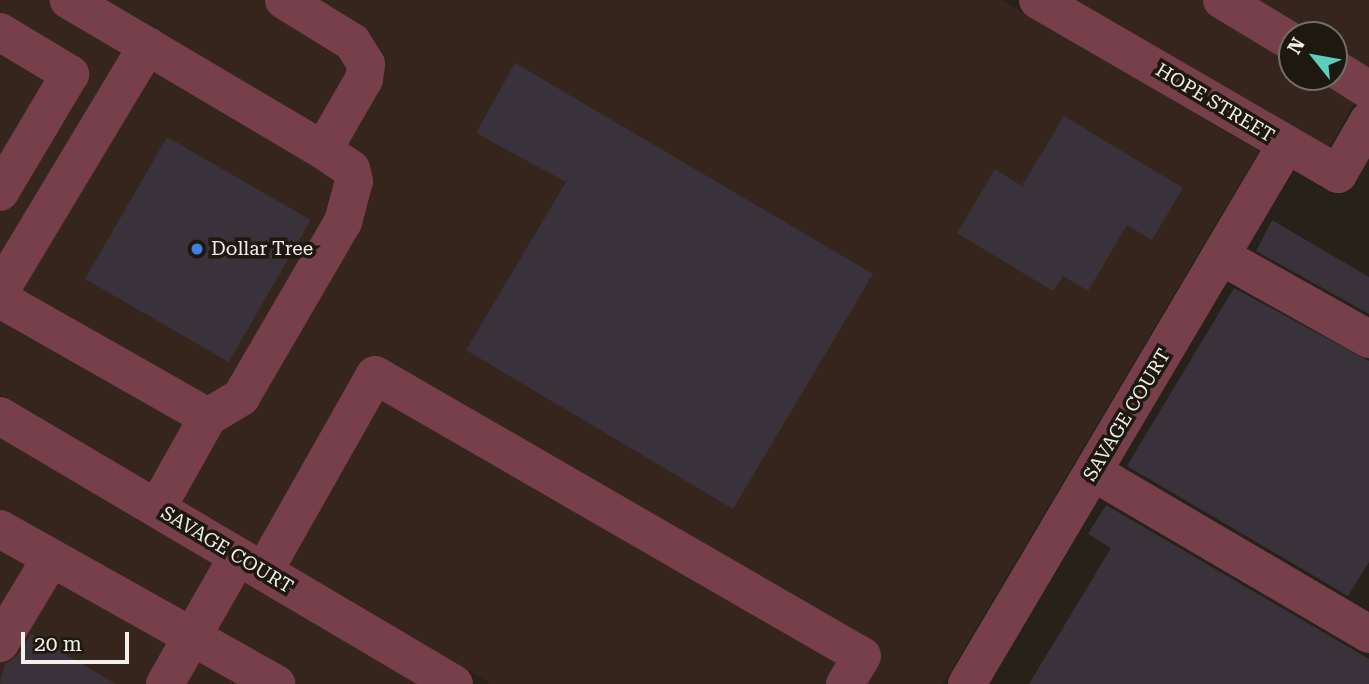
<!DOCTYPE html>
<style>
body{margin:0}
#map{position:relative;width:1369px;height:684px;overflow:hidden;background:#262119;font-family:"Roboto Serif",serif}
div>[style]{position:absolute}
.commercial>*{inset:0;background:#36251c}
.building>*{inset:0;background:#39323a;transform-origin:0 0}
.minor>*{height:38px;margin:-19px;padding:0 19px;transform-origin:19px;border-radius:19px;background:#773f4a}
.dots>*{width:19px;height:19px;translate:-50% -50%;box-sizing:border-box;border:4px solid #1d1810;border-radius:50%}
span{translate:-50% -50%;white-space:nowrap;text-align:center;line-height:1.15;-webkit-text-stroke:7px #1d1810;paint-order:stroke}
.street-label{font-size:19px;color:#f3efea}
.poi-label{font-size:19px;color:#f3efea}
.left{translate:0 -50%;text-align:left}
.north{position:absolute;left:1278px;top:21px;width:70px;height:70px;box-sizing:border-box;background:#1d1810;border:2px solid #736e67;border-radius:50%;rotate:301deg;font-size:19px;font-weight:700;line-height:28px;text-align:center;color:#f3efea}
.north::after{content:'';display:block;margin:auto;width:24px;height:32px;background:#5bcebc;clip-path:polygon(50% 0,100% 100%,50% 72%,0 100%)}
.scale{position:absolute;left:21px;top:632px;width:108px;height:32px;box-sizing:border-box;border:4px solid #f3efea;border-top:0;padding-left:9px;font-size:21px;line-height:24px;white-space:nowrap;color:#f3efea;-webkit-text-stroke:5px #1d1810;paint-order:stroke}
</style>
<div id="map">
<div class="commercial">
<i style="clip-path:polygon(0 0,1002px 0,1259px 151px,943px 684px,491px 684px,0 394px)"></i>
<i style="clip-path:polygon(evenodd,1076px 0,1369px 0,1369px 78px,1329px 148px,1076px 0,1292px 35px,1334px 35px,1334px 77px,1292px 77px,1292px 35px)"></i>
<i style="clip-path:polygon(0 437px,418px 684px,0 684px)"></i>
</div>
<div class="building">
<i style="clip-path:polygon(515px 63px,873px 274px,733px 509px,466px 350px,566px 182px,476px 133px)"></i>
<i style="clip-path:polygon(1064px 116px,1183px 188px,1152px 240px,1127px 225px,1088px 291px,1063px 276px,1053px 291px,957px 233px,995px 169px,1022px 186px)"></i>
<i style="left:167px;top:137px;width:166px;height:164px;rotate:30deg"></i>
<i style="clip-path:polygon(1272px 220px,1369px 277px,1369px 314px,1256px 251px)"></i>
<i style="clip-path:polygon(1234px 288px,1369px 361px,1369px 562px,1348px 596px,1127px 466px)"></i>
<i style="clip-path:polygon(1106px 505px,1369px 659px,1369px 684px,1029px 684px,1111px 548px,1088px 534px)"></i>
<i style="clip-path:polygon(31px 634px,116px 684px,0 684px,5px 664px,18px 655px)"></i>
</div>
<div class="minor">
<i style="left:1038px;top:0;width:347px;rotate:30.1deg"></i>
<i style="left:1338px;top:174px;width:62px;rotate:-60.1deg"></i>
<i style="left:1222px;top:0;width:82px;rotate:31deg"></i>
<i style="left:0;top:32px;width:82px;rotate:31deg"></i>
<i style="left:70px;top:74px;width:137px;rotate:120.7deg"></i>
<i style="left:147px;top:46px;width:204px;rotate:30.6deg"></i>
<i style="left:323px;top:150px;width:82px;rotate:-60deg"></i>
<i style="left:364px;top:79px;width:15px;rotate:-82deg"></i>
<i style="left:366px;top:64px;width:26px;rotate:-122deg"></i>
<i style="left:352px;top:42px;width:80px;rotate:-148.3deg"></i>
<i style="left:1334px;top:68px;width:41px;rotate:32.2deg"></i>
<i style="left:1221px;top:256px;width:170px;rotate:29.3deg"></i>
<i style="left:0;top:291px;width:286px;rotate:-59deg"></i>
<i style="left:147px;top:46px;width:91px;rotate:-149.5deg"></i>
<i style="left:0;top:299px;width:239px;rotate:29.6deg"></i>
<i style="left:208px;top:417px;width:104px;rotate:119.3deg"></i>
<i style="left:0;top:416px;width:527px;rotate:30.55deg"></i>
<i style="left:208px;top:417px;width:39px;rotate:-31deg"></i>
<i style="left:241px;top:397px;width:203px;rotate:-59.8deg"></i>
<i style="left:343px;top:222px;width:42px;rotate:-75deg"></i>
<i style="left:354px;top:181px;width:12px;rotate:-104deg"></i>
<i style="left:351px;top:169px;width:34px;rotate:-146deg"></i>
<i style="left:1093px;top:472px;width:320px;rotate:30.4deg"></i>
<i style="left:0;top:529px;width:317px;rotate:29.3deg"></i>
<i style="left:264px;top:571px;width:225px;rotate:-60.5deg"></i>
<i style="left:375px;top:375px;width:562px;rotate:29.99deg"></i>
<i style="left:862px;top:656px;width:33px;rotate:121deg"></i>
<i style="left:0;top:643px;width:99px;rotate:-59deg"></i>
<i style="left:165px;top:684px;width:147px;rotate:-60.3deg"></i>
<i style="left:967px;top:684px;width:626px;rotate:-59.38deg"></i>
</div>
<div class="dots">
<i style="left:197px;top:249px;background:#3f7fe0"></i>
</div>
<div class="street-label">
<span style="left:1215px;top:103px;rotate:31deg">HOPE STREET</span>
<span style="left:1127px;top:415px;rotate:-59deg">SAVAGE COURT</span>
<span style="left:227px;top:550px;rotate:31deg">SAVAGE COURT</span>
</div>
<div class="poi-label">
<span class="left" style="left:211px;top:249px">Dollar Tree</span>
</div>
<div class="north">N</div>
<div class="scale">20 m</div>
</div>
